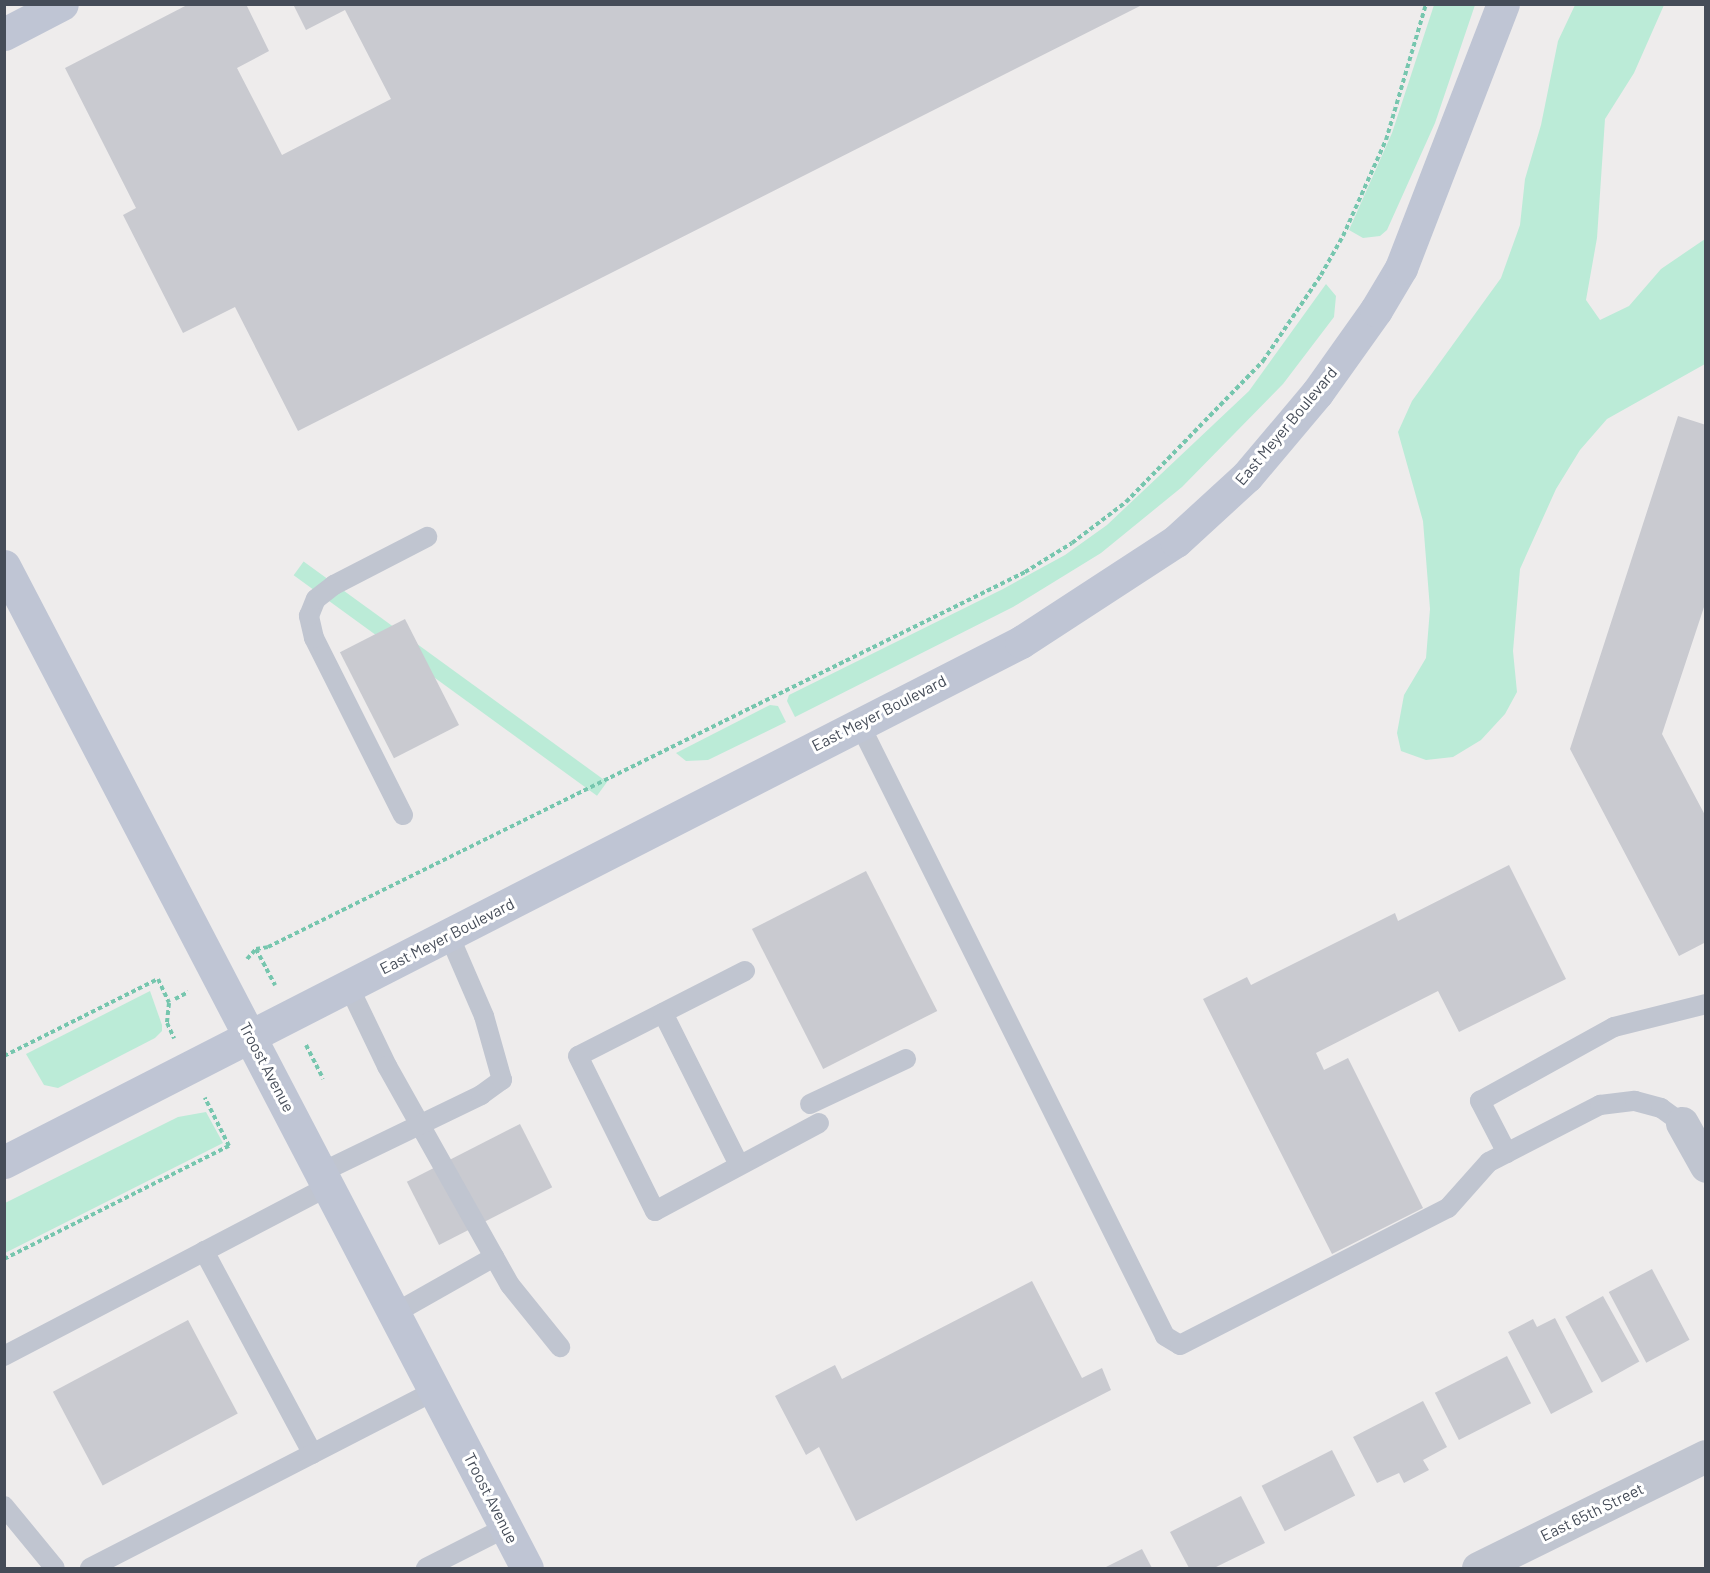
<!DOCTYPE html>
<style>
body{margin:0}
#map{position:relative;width:1710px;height:1573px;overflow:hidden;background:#eeecec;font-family:Barlow,sans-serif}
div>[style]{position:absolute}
.green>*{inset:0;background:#bbebd7;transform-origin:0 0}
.building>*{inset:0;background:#c9cad0;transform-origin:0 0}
.path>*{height:4px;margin-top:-2px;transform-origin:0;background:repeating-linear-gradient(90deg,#76c6ae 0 4.5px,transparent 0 7.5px)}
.service>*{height:20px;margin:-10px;padding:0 10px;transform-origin:10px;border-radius:10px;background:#c0c5d0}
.minor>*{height:33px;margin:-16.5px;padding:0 16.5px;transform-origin:16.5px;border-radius:16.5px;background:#c0c5d0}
.secondary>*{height:33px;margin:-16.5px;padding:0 16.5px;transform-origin:16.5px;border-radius:16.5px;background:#bfc5d4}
span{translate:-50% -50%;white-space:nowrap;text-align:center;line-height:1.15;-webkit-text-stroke:6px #fff;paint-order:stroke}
.street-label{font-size:16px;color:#454c58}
.frame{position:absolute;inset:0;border:6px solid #454c58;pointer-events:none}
</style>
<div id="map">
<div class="green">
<i style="clip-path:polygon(1434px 5px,1475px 5px,1435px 123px,1387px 230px,1380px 236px,1363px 238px,1349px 230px,1392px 133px)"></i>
<i style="clip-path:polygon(1575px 5px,1664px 5px,1634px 73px,1605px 119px,1597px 238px,1586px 300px,1600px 320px,1629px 306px,1661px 269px,1705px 239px,1705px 364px,1607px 419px,1580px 450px,1556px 489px,1520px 569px,1513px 651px,1517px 692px,1505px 714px,1481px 740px,1453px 757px,1426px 760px,1401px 751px,1397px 733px,1404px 695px,1426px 658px,1430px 609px,1423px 521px,1398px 432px,1412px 401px,1501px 278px,1520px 225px,1525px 179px,1541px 125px,1558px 41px)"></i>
<i style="clip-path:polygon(1326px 284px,1336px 296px,1334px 317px,1283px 384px,1182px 487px,1101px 553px,1013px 607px,795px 717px,787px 701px,789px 695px,1003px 589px,1065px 555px,1107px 525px,1249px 391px)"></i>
<i style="clip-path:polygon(770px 705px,778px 706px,786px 722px,708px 760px,686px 761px,676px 753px)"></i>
<i style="left:607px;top:782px;width:17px;height:375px;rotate:126deg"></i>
<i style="clip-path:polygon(150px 991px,162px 1025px,162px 1031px,155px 1038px,58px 1088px,44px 1085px,26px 1054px)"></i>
<i style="clip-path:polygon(206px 1112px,223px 1143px,5px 1253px,5px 1203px,178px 1117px)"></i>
</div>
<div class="building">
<i style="clip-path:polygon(189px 4px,246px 4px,269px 51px,237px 68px,282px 155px,391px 99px,345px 10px,306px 30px,293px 4px,1144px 4px,298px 431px,235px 307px,183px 333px,123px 215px,136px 208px,65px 68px)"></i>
<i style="clip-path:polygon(1678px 416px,1706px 425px,1706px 601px,1662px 734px,1706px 817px,1706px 942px,1679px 956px,1570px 749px)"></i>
<i style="left:405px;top:619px;width:119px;height:73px;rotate:63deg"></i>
<i style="clip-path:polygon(1509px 865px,1566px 979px,1459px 1032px,1438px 991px,1316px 1053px,1324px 1070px,1348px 1058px,1423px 1208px,1332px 1254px,1203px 999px,1247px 977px,1251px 985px,1395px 913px,1398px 921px)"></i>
<i style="left:866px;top:871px;width:157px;height:128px;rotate:63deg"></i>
<i style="left:520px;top:1124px;width:71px;height:127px;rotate:63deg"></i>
<i style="left:1652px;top:1269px;width:80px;height:49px;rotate:62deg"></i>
<i style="clip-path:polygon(1032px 1281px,1082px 1378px,1102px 1368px,1111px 1390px,856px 1521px,819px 1447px,806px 1455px,775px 1396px,835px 1365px,842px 1379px)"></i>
<i style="left:1603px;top:1296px;width:75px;height:43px;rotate:61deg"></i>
<i style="clip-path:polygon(1555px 1318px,1593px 1392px,1551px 1414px,1508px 1332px,1533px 1319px,1537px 1327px)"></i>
<i style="left:188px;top:1320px;width:106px;height:153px;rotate:62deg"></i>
<i style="left:1507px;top:1356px;width:53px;height:81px;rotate:63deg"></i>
<i style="clip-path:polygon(1423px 1401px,1447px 1447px,1423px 1460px,1429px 1470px,1404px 1483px,1399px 1473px,1377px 1483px,1353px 1437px)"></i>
<i style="left:1332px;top:1450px;width:51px;height:79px;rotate:63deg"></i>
<i style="clip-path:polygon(1241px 1496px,1265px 1543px,1214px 1568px,1189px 1568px,1170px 1532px)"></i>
<i style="clip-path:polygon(1142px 1549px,1152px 1568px,1104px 1568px)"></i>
</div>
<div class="path">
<i style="left:256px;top:949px;width:12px;rotate:-9deg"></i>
<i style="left:268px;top:947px;width:845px;rotate:-26.35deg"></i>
<i style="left:1025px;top:572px;width:55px;rotate:-31.7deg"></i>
<i style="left:1072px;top:543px;width:68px;rotate:-37.2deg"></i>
<i style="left:1126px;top:502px;width:197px;rotate:-45.8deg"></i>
<i style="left:1263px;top:361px;width:104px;rotate:-56deg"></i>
<i style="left:1321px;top:275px;width:45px;rotate:-60.6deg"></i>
<i style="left:1343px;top:236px;width:105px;rotate:-65.9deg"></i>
<i style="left:1386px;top:140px;width:142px;rotate:-73.6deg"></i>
<i style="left:247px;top:959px;width:13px;rotate:-48deg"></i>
<i style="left:256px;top:949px;width:41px;rotate:62.2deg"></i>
<i style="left:175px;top:999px;width:15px;rotate:-28deg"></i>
<i style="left:306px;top:1045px;width:38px;rotate:63deg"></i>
<i style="left:4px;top:1056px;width:172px;rotate:-26.6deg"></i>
<i style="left:158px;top:979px;width:26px;rotate:65deg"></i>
<i style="left:169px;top:1003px;width:20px;rotate:96deg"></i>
<i style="left:167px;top:1023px;width:17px;rotate:65deg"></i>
<i style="left:4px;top:1259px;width:252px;rotate:-26.7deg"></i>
<i style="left:229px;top:1146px;width:54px;rotate:-116.6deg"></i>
</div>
<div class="service">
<i style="left:859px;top:723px;width:685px;rotate:63.47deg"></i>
<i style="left:1165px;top:1336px;width:17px;rotate:31deg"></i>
<i style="left:1180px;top:1345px;width:301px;rotate:-27.1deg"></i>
<i style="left:1448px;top:1208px;width:62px;rotate:-48.3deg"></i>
<i style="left:1489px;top:1162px;width:125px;rotate:-27.2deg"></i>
<i style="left:1600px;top:1105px;width:35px;rotate:-7deg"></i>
<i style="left:1635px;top:1101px;width:27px;rotate:15deg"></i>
<i style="left:1661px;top:1108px;width:26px;rotate:36deg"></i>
<i style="left:403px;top:815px;width:198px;rotate:-116.7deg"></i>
<i style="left:314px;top:638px;width:23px;rotate:-103deg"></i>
<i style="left:309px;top:616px;width:18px;rotate:-68deg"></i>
<i style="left:316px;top:599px;width:23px;rotate:-38deg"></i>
<i style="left:334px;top:585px;width:105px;rotate:-27.3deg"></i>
<i style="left:745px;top:971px;width:187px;rotate:153deg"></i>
<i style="left:578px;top:1056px;width:173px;rotate:63.6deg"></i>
<i style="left:655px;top:1211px;width:186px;rotate:-28.2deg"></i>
<i style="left:349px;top:987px;width:88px;rotate:64.3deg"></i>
<i style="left:387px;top:1066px;width:251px;rotate:60.7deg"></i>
<i style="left:510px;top:1285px;width:80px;rotate:51.1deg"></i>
<i style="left:663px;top:1013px;width:170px;rotate:63.4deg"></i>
<i style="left:810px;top:1104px;width:106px;rotate:-25.1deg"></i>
<i style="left:1507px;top:1153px;width:59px;rotate:-117.4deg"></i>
<i style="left:1480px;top:1101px;width:153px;rotate:-28.9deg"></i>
<i style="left:1614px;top:1027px;width:95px;rotate:-14deg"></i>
<i style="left:322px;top:1172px;width:177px;rotate:-25.8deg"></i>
<i style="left:481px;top:1095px;width:26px;rotate:-36deg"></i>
<i style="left:502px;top:1080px;width:66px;rotate:-105.7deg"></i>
<i style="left:484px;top:1016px;width:88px;rotate:-113.4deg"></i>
<i style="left:204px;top:1251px;width:230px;rotate:61.8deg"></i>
<i style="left:395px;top:1313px;width:114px;rotate:-29.5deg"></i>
<i style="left:4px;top:1356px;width:367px;rotate:-27.6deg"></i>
<i style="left:4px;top:1506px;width:80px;rotate:50.6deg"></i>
<i style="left:90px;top:1568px;width:389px;rotate:-27.2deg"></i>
<i style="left:426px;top:1568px;width:89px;rotate:-26.9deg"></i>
</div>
<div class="minor">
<i style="left:1682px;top:1123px;width:49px;rotate:60.8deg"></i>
<i style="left:1478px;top:1568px;width:254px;rotate:-26.2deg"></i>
</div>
<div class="secondary">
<i style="left:4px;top:34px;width:65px;rotate:-27.3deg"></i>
<i style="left:4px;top:566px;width:1130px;rotate:62.44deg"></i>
<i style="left:4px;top:1162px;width:1142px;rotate:-27.08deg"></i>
<i style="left:1021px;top:642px;width:185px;rotate:-33.1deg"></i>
<i style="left:1176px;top:541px;width:96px;rotate:-42.5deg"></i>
<i style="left:1247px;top:476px;width:109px;rotate:-49.9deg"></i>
<i style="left:1317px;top:393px;width:102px;rotate:-54.6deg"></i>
<i style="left:1376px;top:310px;width:49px;rotate:-59.2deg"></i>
<i style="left:1401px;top:268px;width:283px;rotate:-68.9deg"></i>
</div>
<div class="street-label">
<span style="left:1286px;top:426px;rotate:-50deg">East Meyer Boulevard</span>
<span style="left:879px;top:713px;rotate:-27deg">East Meyer Boulevard</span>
<span style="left:447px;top:936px;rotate:-27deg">East Meyer Boulevard</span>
<span style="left:267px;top:1067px;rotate:62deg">Troost Avenue</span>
<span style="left:491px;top:1498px;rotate:63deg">Troost Avenue</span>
<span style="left:1592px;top:1512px;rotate:-26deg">East 65th Street</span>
</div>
<div class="frame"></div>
</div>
